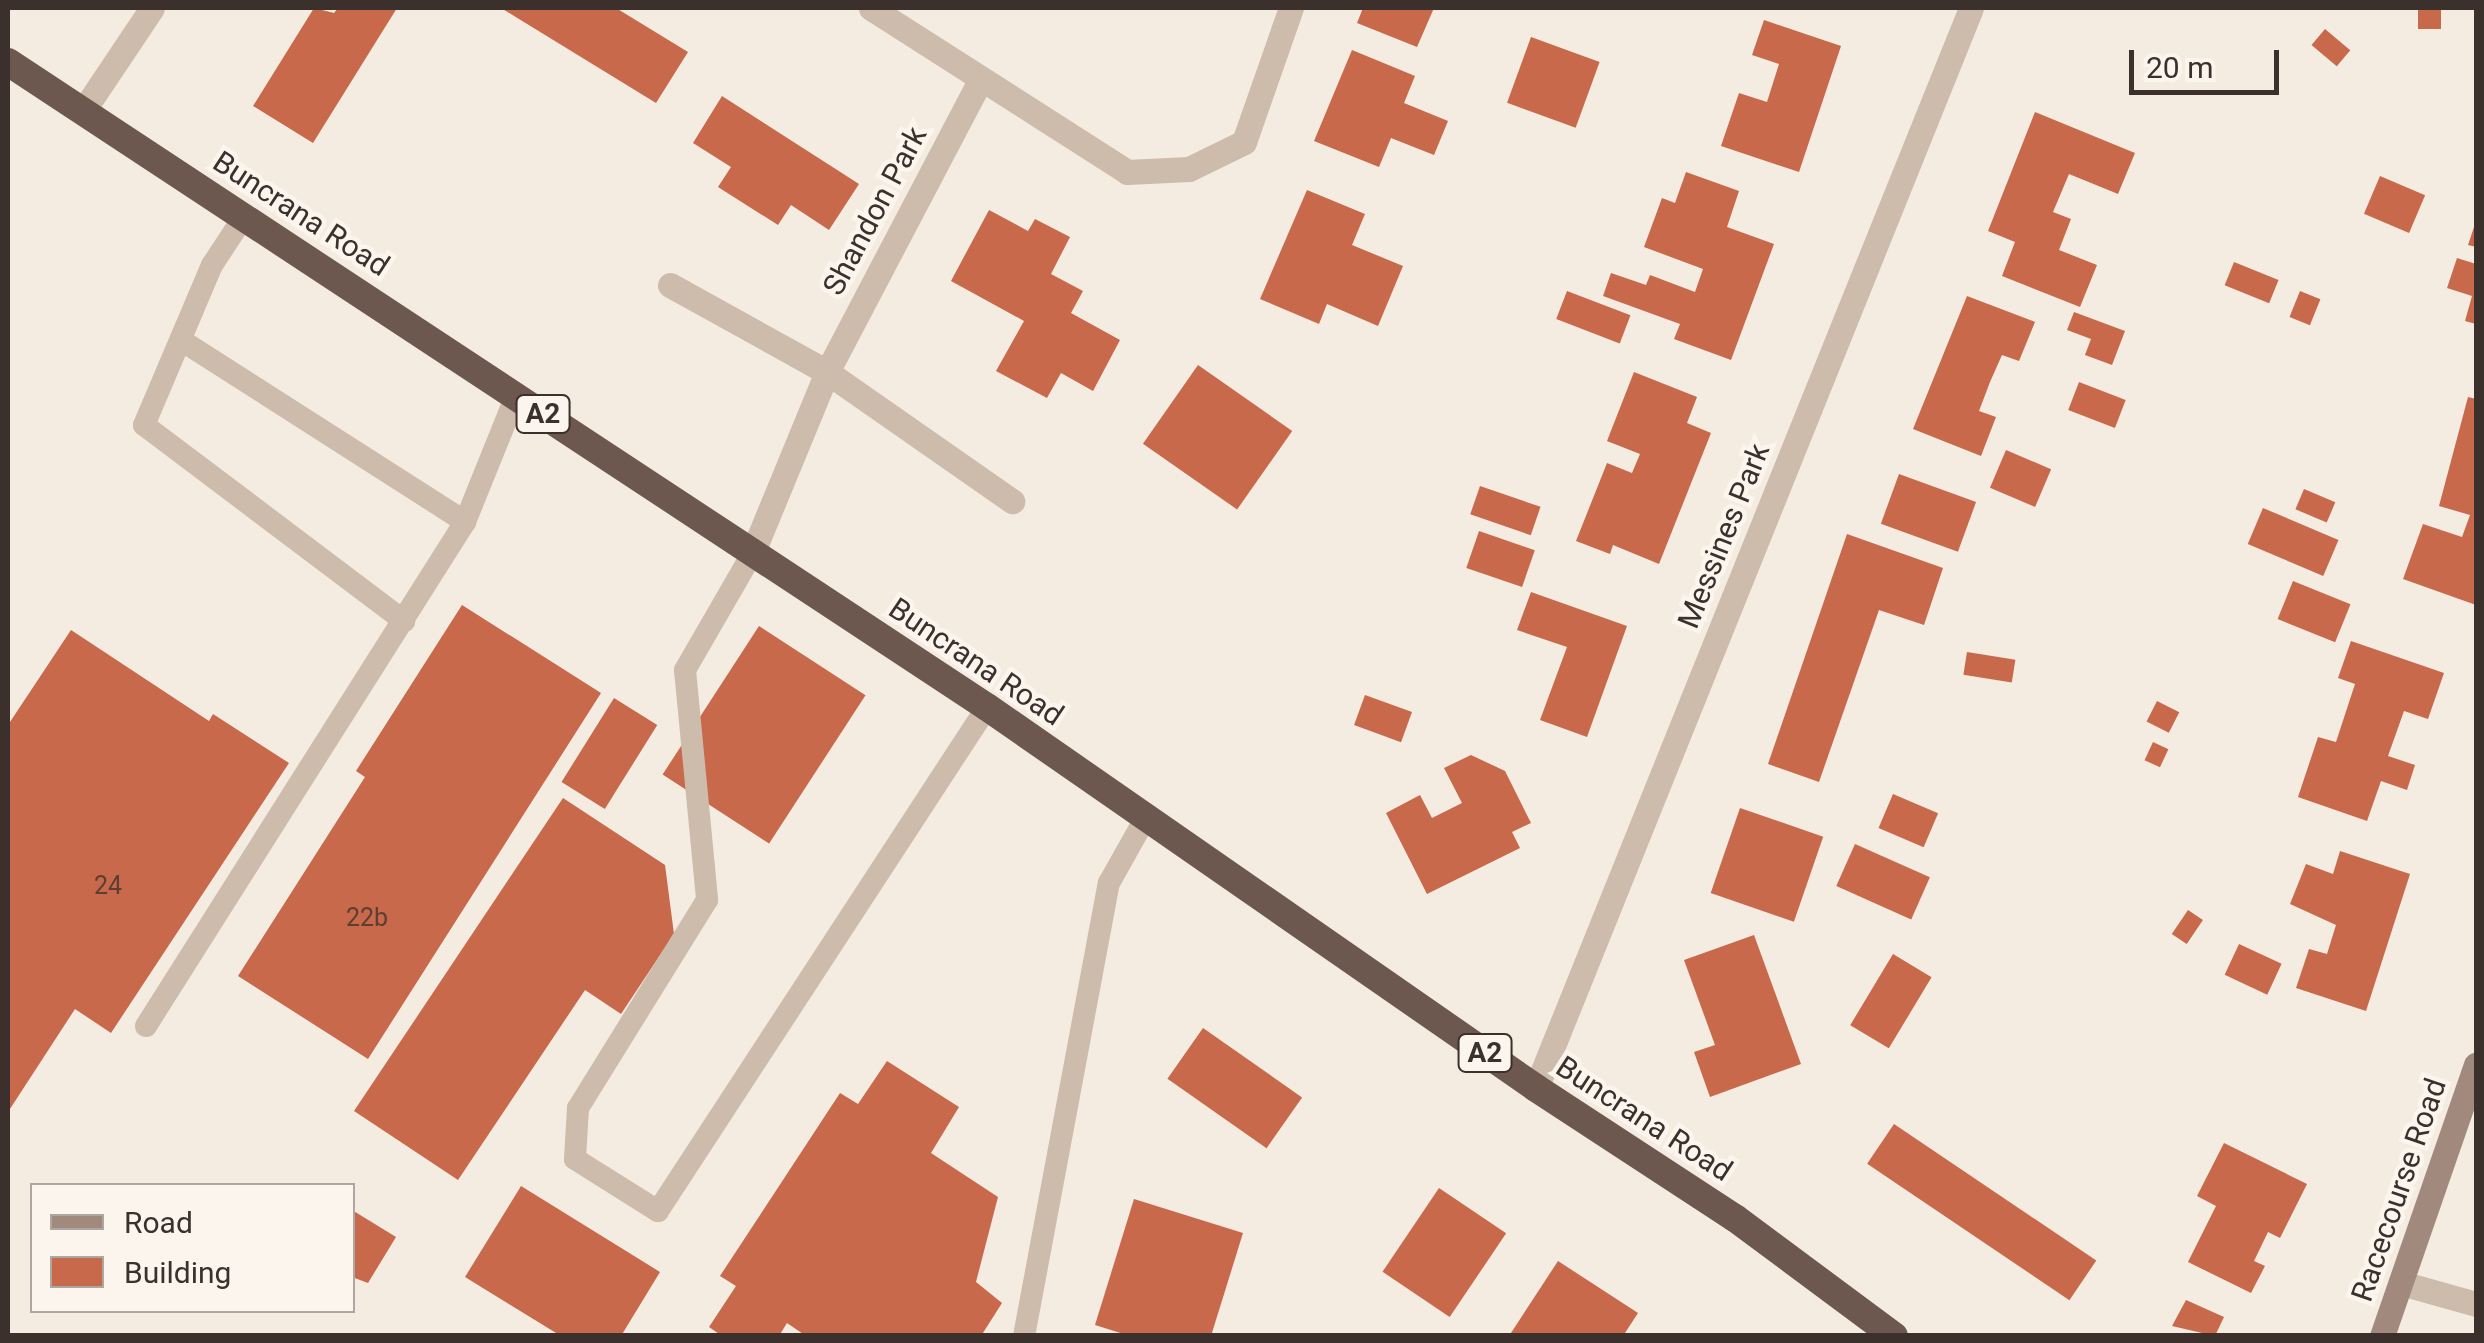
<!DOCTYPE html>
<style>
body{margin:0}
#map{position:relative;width:2484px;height:1343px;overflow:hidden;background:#f4ebe1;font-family:Roboto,sans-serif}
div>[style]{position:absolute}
.building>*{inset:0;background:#c8694b;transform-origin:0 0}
.service>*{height:22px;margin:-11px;padding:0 11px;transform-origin:11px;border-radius:11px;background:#cdbbac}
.minor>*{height:25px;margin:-12.5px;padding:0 12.5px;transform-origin:12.5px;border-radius:12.5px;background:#cdbbac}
.secondary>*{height:25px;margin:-12.5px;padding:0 12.5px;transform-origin:12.5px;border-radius:12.5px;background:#a18a7d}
.trunk>*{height:28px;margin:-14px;padding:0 14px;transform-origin:14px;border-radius:14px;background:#6c584f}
span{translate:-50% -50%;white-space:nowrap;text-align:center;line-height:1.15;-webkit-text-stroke:9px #fbf5ee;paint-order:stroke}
.number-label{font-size:25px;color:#5e3e33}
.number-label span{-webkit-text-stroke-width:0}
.shield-label span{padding:2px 8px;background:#fbf5ee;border:2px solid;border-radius:8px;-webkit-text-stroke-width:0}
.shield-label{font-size:28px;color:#3b302b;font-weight:700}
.street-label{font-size:30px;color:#3b302b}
.frame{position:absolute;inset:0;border:10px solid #3b302b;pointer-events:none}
.legend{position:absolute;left:30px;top:1183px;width:325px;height:130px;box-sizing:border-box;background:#fbf5ee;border:2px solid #aea6a0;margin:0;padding:12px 18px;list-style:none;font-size:30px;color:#3b302b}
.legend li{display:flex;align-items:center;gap:20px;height:50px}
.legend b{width:50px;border:2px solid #aea6a0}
.scale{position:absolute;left:2129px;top:50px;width:150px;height:45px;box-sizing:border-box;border:5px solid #3b302b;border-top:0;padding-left:12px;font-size:30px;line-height:35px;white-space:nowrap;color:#3b302b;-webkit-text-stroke:8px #fbf5ee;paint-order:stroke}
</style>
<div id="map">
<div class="building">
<i style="clip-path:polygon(314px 8px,334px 13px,338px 8px,397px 8px,313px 143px,253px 106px)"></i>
<i style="clip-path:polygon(501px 8px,616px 8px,688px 52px,656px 103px)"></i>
<i style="clip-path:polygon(1363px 8px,1434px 8px,1417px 47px,1357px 23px)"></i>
<i style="left:2418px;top:8px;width:23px;height:21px"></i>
<i style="clip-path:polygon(1764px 20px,1841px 46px,1799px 172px,1721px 146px,1739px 93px,1767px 102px,1779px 64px,1752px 55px)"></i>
<i style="left:2325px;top:29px;width:33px;height:21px;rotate:40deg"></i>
<i style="left:1531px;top:37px;width:73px;height:70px;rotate:20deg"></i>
<i style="clip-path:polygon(1352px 50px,1415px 76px,1404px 103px,1448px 121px,1434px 155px,1391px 138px,1379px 167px,1314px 141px)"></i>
<i style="clip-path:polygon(722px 96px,859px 184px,829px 230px,791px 205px,778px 225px,718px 187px,731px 167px,693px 143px)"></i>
<i style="clip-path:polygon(2035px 112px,2135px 153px,2118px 194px,2069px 174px,2053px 212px,2071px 219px,2059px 250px,2097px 265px,2080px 307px,2002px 276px,2015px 242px,1988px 231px)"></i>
<i style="clip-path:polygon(1686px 172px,1739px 191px,1727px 227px,1774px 244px,1731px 360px,1674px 339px,1680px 324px,1603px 296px,1611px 273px,1646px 285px,1650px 275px,1695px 292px,1703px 269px,1644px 247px,1662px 198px,1675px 203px)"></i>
<i style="left:2380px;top:176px;width:49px;height:41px;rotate:23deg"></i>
<i style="clip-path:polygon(1307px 190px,1365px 214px,1352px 245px,1403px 266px,1378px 326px,1327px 304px,1319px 324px,1260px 299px)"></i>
<i style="clip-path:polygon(989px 210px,1028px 231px,1035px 219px,1070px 237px,1051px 274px,1083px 291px,1071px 313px,1120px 340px,1093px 391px,1061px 373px,1047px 398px,996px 371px,1024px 321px,951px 281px)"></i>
<i style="clip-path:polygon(2476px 221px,2476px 247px,2468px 245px)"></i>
<i style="clip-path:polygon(2457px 258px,2476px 264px,2476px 324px,2465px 321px,2472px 296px,2447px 288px)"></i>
<i style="left:2234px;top:262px;width:48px;height:25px;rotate:22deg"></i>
<i style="left:1567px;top:291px;width:68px;height:30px;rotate:21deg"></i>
<i style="left:2300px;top:291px;width:22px;height:28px;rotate:22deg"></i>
<i style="clip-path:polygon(1967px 296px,2035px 322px,2019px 361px,2002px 355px,1990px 382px,1979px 411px,1996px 417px,1981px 456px,1913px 429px)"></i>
<i style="clip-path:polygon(2074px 312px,2125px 331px,2112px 365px,2085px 355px,2091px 339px,2067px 330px)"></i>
<i style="left:1198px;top:365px;width:115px;height:96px;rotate:35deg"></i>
<i style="clip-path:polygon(1634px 372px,1697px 397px,1687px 423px,1711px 433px,1659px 564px,1613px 545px,1610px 554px,1576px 541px,1607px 463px,1632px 473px,1640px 454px,1607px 441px)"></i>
<i style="left:2079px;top:382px;width:50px;height:30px;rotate:21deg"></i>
<i style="clip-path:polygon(2468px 397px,2476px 399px,2476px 605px,2403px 579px,2423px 524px,2462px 537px,2470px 515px,2439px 506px)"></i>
<i style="left:2006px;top:450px;width:49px;height:41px;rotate:23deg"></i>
<i style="left:1899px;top:474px;width:82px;height:53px;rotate:20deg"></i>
<i style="left:1480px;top:486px;width:64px;height:30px;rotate:19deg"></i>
<i style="left:2304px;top:489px;width:34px;height:22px;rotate:23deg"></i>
<i style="left:2263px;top:508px;width:82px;height:39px;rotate:23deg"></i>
<i style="left:1479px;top:531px;width:59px;height:39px;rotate:19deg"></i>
<i style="clip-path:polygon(1847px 534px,1943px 568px,1924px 625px,1879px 610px,1819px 782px,1768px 764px)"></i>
<i style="left:2293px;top:581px;width:62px;height:41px;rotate:22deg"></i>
<i style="clip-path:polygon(1531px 592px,1627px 626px,1587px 737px,1540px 720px,1567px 647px,1517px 630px)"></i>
<i style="clip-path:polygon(462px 605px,601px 693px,368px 1059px,238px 976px,365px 777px,356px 771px)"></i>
<i style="left:759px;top:626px;width:127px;height:177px;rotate:33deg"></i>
<i style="clip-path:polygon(71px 630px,209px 721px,213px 714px,289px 763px,111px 1033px,75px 1009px,8px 1112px,8px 725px)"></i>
<i style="clip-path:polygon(2351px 641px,2444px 673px,2428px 719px,2404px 711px,2388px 756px,2415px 765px,2407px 790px,2381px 781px,2367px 821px,2298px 797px,2318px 737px,2336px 742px,2355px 684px,2338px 678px)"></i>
<i style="left:1967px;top:652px;width:49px;height:23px;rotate:9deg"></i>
<i style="left:1365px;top:695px;width:50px;height:32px;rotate:20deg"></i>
<i style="left:614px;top:698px;width:51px;height:99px;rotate:32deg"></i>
<i style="left:2157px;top:701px;width:25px;height:23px;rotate:27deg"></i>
<i style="left:2153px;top:742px;width:17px;height:20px;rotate:25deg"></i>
<i style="clip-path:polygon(1471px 755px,1505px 771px,1531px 823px,1512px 832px,1520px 848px,1427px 894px,1386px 813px,1420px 795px,1432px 818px,1462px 803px,1444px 768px)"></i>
<i style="left:1893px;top:794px;width:49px;height:37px;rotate:23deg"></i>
<i style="clip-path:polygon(563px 798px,665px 865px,674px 934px,621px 1014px,585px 990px,458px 1180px,354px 1111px)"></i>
<i style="left:1740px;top:808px;width:88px;height:90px;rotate:19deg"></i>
<i style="left:1855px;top:844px;width:82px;height:46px;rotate:24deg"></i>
<i style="clip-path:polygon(2340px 851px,2410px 874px,2366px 1011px,2296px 988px,2309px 949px,2327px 954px,2336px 925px,2290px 904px,2306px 864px,2333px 874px)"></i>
<i style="left:2188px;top:910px;width:18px;height:29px;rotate:34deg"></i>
<i style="clip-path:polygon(1754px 935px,1801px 1064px,1710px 1097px,1694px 1052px,1715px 1045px,1684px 960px)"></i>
<i style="left:2239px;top:944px;width:47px;height:34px;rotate:25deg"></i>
<i style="left:1893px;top:954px;width:45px;height:83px;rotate:31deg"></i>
<i style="left:1203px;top:1028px;width:121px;height:62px;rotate:35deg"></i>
<i style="clip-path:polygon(887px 1061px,959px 1107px,931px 1153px,998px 1197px,976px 1282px,1002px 1303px,981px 1336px,806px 1336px,787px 1323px,779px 1336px,722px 1336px,709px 1327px,736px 1286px,720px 1276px,840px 1093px,858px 1104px)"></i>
<i style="left:1894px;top:1124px;width:244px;height:48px;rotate:34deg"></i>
<i style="clip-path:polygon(2224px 1143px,2307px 1184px,2280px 1238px,2268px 1232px,2254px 1261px,2265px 1266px,2251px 1293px,2188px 1262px,2216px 1206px,2197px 1196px)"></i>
<i style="clip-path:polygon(521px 1186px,660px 1272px,621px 1336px,561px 1336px,465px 1277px)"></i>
<i style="left:1439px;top:1188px;width:81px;height:101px;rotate:34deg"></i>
<i style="clip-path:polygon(1134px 1199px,1243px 1233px,1211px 1336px,1130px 1336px,1095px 1325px)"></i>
<i style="clip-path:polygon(352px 1210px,396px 1237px,368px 1283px,352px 1277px)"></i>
<i style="clip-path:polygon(1558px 1261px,1638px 1313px,1623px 1336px,1511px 1333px)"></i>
<i style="clip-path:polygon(2186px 1300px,2224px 1317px,2215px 1336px,2172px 1326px)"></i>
</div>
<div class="service">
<i style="left:245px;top:215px;width:60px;rotate:123.4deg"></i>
<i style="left:212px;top:265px;width:174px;rotate:113deg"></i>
<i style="left:144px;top:425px;width:326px;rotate:37deg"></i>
<i style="left:184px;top:342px;width:334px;rotate:32.6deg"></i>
<i style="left:752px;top:554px;width:134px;rotate:120deg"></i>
<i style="left:685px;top:670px;width:231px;rotate:84.5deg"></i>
<i style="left:707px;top:900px;width:245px;rotate:121.8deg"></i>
<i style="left:578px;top:1108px;width:51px;rotate:93.4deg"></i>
<i style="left:575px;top:1159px;width:98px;rotate:32.1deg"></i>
<i style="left:658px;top:1211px;width:602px;rotate:-56.86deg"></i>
<i style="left:146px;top:1026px;width:596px;rotate:-57.67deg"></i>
<i style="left:465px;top:522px;width:136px;rotate:-68deg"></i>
<i style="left:1024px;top:1336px;width:461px;rotate:-79.4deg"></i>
<i style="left:1109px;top:883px;width:76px;rotate:-60.7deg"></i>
</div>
<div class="minor">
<i style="left:871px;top:8px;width:304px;rotate:32.6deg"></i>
<i style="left:1127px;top:172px;width:62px;rotate:-2.8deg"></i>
<i style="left:1189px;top:169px;width:61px;rotate:-26.1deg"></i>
<i style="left:1244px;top:142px;width:142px;rotate:-70.7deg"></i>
<i style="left:83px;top:111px;width:124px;rotate:-56.2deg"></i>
<i style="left:670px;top:285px;width:179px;rotate:29deg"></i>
<i style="left:827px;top:372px;width:226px;rotate:34.9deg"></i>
<i style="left:752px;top:554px;width:197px;rotate:-67.6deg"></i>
<i style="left:827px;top:372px;width:330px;rotate:-62.3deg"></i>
<i style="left:1536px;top:1088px;width:1164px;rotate:-68.06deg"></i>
<i style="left:2401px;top:1283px;width:78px;rotate:15.6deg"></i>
</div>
<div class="secondary">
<i style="left:2382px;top:1336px;width:287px;rotate:-70.9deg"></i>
</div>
<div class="trunk">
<i style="left:8px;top:62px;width:1172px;rotate:33.38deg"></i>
<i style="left:987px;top:707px;width:668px;rotate:34.76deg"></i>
<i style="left:1536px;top:1088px;width:238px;rotate:33.2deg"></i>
<i style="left:1735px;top:1218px;width:198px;rotate:36.6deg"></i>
</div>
<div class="number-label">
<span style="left:108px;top:886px">24</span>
<span style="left:367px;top:918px">22b</span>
</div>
<div class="shield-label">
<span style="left:543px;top:414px">A2</span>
<span style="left:1485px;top:1053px">A2</span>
</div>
<div class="street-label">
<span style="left:875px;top:211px;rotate:-62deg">Shandon Park</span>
<span style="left:301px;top:214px;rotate:33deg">Buncrana Road</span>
<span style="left:1724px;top:536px;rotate:-68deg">Messines Park</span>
<span style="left:976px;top:662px;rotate:34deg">Buncrana Road</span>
<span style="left:1644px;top:1119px;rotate:33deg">Buncrana Road</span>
<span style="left:2399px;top:1190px;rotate:-71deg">Racecourse Road</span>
</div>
<div class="frame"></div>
<ul class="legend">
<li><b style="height:12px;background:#a18a7d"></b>Road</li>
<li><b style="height:28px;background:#c8694b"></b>Building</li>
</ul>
<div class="scale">20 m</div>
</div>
